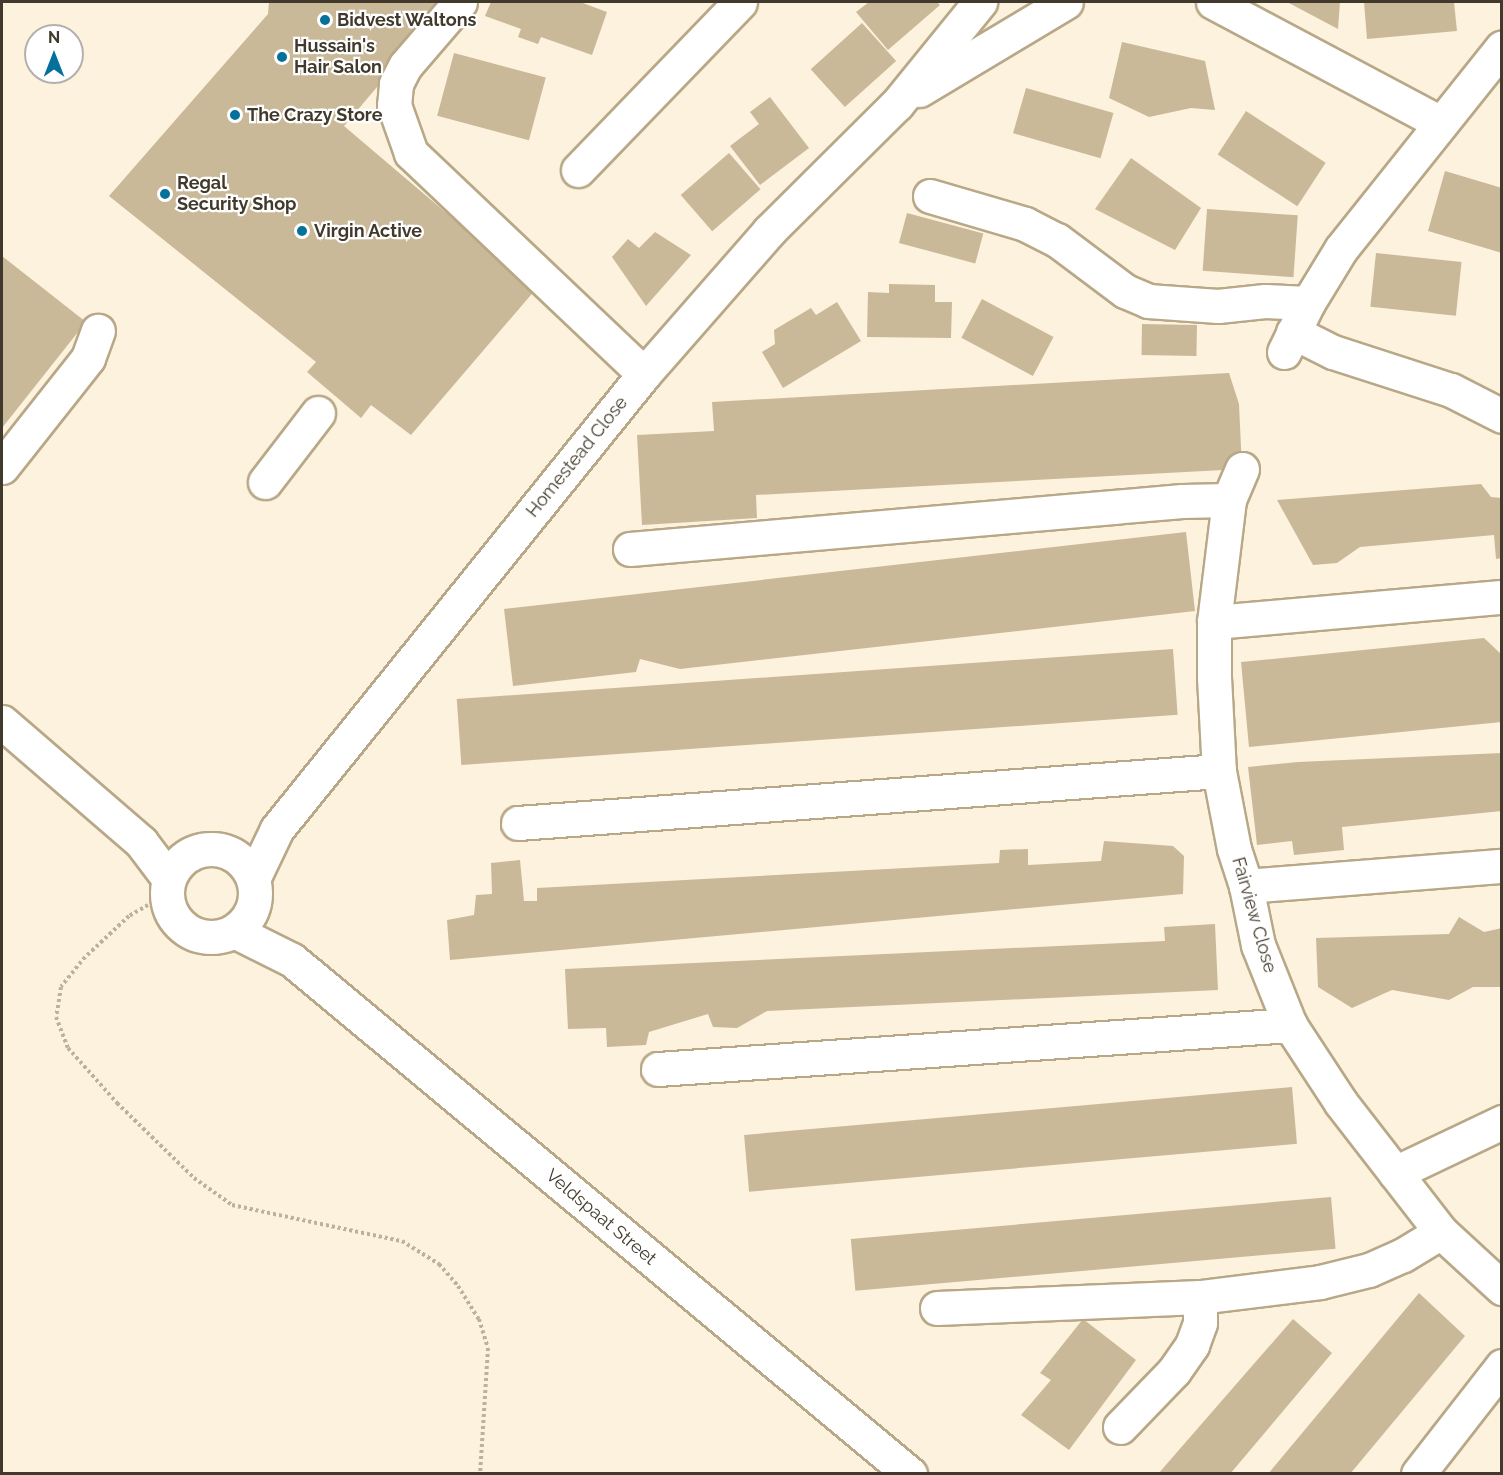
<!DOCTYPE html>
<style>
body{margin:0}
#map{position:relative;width:1503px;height:1475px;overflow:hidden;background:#fdf2dd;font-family:Raleway,sans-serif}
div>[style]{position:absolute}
.building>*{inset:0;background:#cab998;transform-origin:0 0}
.path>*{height:4px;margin-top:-2px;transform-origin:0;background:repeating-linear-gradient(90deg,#bbb19f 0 3px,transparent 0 6px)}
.roads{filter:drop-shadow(2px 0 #b8a887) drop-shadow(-2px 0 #b8a887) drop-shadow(0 2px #b8a887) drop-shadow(0 -2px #b8a887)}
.minor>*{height:33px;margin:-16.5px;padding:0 16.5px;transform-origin:16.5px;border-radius:16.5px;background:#fff}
.minor>.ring{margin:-16.5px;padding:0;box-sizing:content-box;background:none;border:33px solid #fff;border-radius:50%}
.dots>*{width:16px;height:16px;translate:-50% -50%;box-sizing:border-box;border:3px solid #fff;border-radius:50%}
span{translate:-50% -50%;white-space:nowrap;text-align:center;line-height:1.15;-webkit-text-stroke:4.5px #fff;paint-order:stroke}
.poi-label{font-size:18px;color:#413a2c;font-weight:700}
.left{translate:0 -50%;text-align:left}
.street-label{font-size:18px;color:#413a2c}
.frame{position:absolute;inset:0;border:3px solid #413a2c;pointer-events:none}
.north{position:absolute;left:24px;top:24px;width:60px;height:60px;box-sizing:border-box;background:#fff;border:2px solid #b3b0ab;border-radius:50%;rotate:0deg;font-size:16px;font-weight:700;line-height:24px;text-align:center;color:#413a2c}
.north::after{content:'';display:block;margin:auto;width:21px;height:27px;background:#04709c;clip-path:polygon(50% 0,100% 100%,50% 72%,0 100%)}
</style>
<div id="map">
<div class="building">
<i style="clip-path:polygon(269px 2px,449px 2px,344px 126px,536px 289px,411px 435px,371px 405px,361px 418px,307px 372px,316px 362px,109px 196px,268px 14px)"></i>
<i style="clip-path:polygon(491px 2px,580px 2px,607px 12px,592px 55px,541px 37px,538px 44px,518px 37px,521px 29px,485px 16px)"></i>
<i style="clip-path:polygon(869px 2px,937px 2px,940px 5px,888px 50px,856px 12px)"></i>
<i style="clip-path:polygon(1287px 2px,1340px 2px,1338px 29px)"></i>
<i style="clip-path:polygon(1364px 2px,1454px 2px,1457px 31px,1367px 39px)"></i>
<i style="left:862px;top:23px;width:51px;height:69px;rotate:48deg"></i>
<i style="clip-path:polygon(1122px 42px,1205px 61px,1215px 110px,1191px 108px,1149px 117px,1109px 98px)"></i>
<i style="left:454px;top:53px;width:95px;height:65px;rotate:15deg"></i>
<i style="left:1026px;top:88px;width:91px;height:47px;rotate:16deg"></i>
<i style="clip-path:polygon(770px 97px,809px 148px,760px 185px,730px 146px,759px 124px,750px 112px)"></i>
<i style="left:1246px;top:111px;width:95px;height:52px;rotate:33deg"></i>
<i style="left:729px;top:153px;width:48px;height:64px;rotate:49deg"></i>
<i style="clip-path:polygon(1131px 158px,1201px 208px,1175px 250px,1095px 209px)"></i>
<i style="clip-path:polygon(1445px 171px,1502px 188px,1502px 253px,1428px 231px)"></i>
<i style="left:1207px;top:209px;width:91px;height:62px;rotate:4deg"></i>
<i style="left:907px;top:213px;width:79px;height:31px;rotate:15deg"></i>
<i style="clip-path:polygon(655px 232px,691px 255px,646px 306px,612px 257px,628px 239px,639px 248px)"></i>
<i style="left:1376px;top:253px;width:86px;height:54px;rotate:6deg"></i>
<i style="clip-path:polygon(2px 256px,86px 322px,2px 428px)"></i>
<i style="clip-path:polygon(889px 284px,935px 285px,935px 302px,952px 302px,951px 338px,867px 337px,868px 292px,889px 293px)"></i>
<i style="left:982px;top:299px;width:81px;height:44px;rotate:28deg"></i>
<i style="clip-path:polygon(837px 302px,861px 341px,783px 388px,762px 352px,775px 344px,774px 330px,811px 308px,816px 315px)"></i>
<i style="left:1142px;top:324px;width:55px;height:31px;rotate:1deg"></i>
<i style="clip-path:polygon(1229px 373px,1239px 404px,1242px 469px,756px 495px,757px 518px,642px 525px,637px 435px,714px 431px,712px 402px)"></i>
<i style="clip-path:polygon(1481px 484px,1491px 497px,1502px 498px,1502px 558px,1496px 559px,1494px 535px,1360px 547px,1337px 563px,1313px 565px,1277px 500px)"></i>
<i style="clip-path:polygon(1186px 532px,1195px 611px,680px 669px,640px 659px,636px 672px,513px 686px,504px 609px)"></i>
<i style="clip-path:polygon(1484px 638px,1502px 655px,1502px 722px,1249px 747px,1241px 662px)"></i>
<i style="left:1173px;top:649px;width:66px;height:718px;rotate:86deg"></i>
<i style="clip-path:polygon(1502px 753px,1502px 811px,1342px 827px,1344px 850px,1294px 855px,1292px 841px,1257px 845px,1248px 767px,1298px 762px)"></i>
<i style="clip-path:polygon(1104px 841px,1173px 846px,1184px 856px,1183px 894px,450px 960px,447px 920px,474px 915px,476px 895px,492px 894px,491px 863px,520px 860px,524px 901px,537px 901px,537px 888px,999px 863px,1000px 850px,1028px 849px,1028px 865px,1101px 861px)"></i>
<i style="clip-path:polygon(1459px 917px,1484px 932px,1502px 928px,1502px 987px,1473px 987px,1449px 1000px,1392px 990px,1352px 1008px,1318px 987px,1316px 938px,1449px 934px)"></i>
<i style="clip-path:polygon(1215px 924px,1218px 990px,767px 1011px,737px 1028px,713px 1027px,708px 1014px,649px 1032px,646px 1045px,607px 1047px,606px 1028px,568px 1029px,565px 969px,1165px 941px,1164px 927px)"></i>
<i style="left:1292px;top:1087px;width:57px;height:550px;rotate:85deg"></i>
<i style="left:1331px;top:1197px;width:52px;height:482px;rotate:85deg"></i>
<i style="clip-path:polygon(1419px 1293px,1465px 1336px,1350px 1474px,1268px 1474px)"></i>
<i style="clip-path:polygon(1083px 1319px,1136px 1360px,1069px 1450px,1021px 1415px,1051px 1380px,1040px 1373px)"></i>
<i style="clip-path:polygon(1293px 1319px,1332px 1353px,1230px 1474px,1158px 1474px)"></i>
</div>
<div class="path">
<i style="left:148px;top:905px;width:22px;rotate:150deg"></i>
<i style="left:129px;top:916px;width:60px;rotate:137deg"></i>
<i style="left:85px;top:957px;width:38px;rotate:129deg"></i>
<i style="left:61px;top:987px;width:30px;rotate:99deg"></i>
<i style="left:56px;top:1017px;width:33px;rotate:69deg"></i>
<i style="left:68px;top:1048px;width:74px;rotate:48.3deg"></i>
<i style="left:117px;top:1103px;width:107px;rotate:44.2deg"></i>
<i style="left:194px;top:1178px;width:47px;rotate:35.4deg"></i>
<i style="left:232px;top:1205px;width:174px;rotate:12deg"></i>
<i style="left:402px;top:1241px;width:44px;rotate:31.9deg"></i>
<i style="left:439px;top:1264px;width:29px;rotate:49deg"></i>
<i style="left:458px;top:1286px;width:39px;rotate:58deg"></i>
<i style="left:479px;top:1319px;width:30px;rotate:73deg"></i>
<i style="left:488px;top:1348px;width:126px;rotate:93.6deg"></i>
</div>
<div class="roads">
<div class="minor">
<i style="left:460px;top:2px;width:84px;rotate:130.7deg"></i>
<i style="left:405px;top:66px;width:20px;rotate:117deg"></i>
<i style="left:396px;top:84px;width:21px;rotate:95deg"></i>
<i style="left:394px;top:105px;width:51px;rotate:70.5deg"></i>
<i style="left:411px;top:153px;width:321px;rotate:43.5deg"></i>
<i style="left:1213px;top:2px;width:258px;rotate:28deg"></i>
<i style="left:919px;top:90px;width:171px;rotate:-30.9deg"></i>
<i style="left:578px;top:170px;width:233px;rotate:-46deg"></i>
<i style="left:930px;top:196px;width:99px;rotate:16.4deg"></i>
<i style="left:1025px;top:224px;width:36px;rotate:27deg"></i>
<i style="left:1057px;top:240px;width:85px;rotate:36.9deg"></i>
<i style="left:1125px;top:291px;width:25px;rotate:23deg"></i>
<i style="left:1148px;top:301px;width:70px;rotate:4.1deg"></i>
<i style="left:1218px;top:306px;width:47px;rotate:-6.1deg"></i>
<i style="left:1265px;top:301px;width:43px;rotate:2.7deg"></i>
<i style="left:1293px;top:332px;width:45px;rotate:26.6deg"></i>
<i style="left:1333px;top:352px;width:124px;rotate:17.9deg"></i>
<i style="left:1451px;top:390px;width:57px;rotate:27deg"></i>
<i style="left:1284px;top:352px;width:55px;rotate:-63.9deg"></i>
<i style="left:1308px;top:303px;width:63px;rotate:-58.6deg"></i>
<i style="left:1341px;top:249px;width:258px;rotate:-51.4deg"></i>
<i style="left:2px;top:467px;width:139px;rotate:-51.7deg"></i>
<i style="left:88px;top:358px;width:29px;rotate:-70deg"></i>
<i style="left:1242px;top:469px;width:34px;rotate:113deg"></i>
<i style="left:1229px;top:500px;width:123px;rotate:97deg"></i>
<i style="left:1214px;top:622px;width:55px;rotate:90deg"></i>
<i style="left:1214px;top:677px;width:94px;rotate:87deg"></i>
<i style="left:1219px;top:771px;width:79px;rotate:79.1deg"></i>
<i style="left:1234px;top:849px;width:39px;rotate:72deg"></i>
<i style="left:1246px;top:886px;width:60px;rotate:78.5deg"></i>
<i style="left:1258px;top:945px;width:86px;rotate:68.2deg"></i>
<i style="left:1290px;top:1025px;width:93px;rotate:56.8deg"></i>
<i style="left:1341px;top:1103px;width:163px;rotate:52.2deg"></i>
<i style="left:1441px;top:1232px;width:83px;rotate:42.6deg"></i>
<i style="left:265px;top:482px;width:87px;rotate:-52.5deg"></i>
<i style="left:630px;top:549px;width:554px;rotate:-4.97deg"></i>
<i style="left:1182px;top:501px;width:47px;rotate:-1.2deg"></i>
<i style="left:1214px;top:622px;width:289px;rotate:-5deg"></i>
<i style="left:2px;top:722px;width:184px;rotate:40.8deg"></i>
<i style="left:141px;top:842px;width:46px;rotate:52.9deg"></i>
<i style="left:518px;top:823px;width:703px;rotate:-4.24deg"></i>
<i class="ring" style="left:167px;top:849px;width:55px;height:55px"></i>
<i style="left:253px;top:879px;width:55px;rotate:-64.4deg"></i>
<i style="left:277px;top:829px;width:585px;rotate:-51.11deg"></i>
<i style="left:644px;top:374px;width:190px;rotate:-48.8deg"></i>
<i style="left:769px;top:231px;width:180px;rotate:-44.8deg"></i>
<i style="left:897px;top:104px;width:132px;rotate:-50.9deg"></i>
<i style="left:1246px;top:886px;width:257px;rotate:-4.5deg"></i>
<i style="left:234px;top:931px;width:65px;rotate:26.6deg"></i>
<i style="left:292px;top:960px;width:804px;rotate:39.75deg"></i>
<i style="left:658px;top:1069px;width:634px;rotate:-3.98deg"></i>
<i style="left:1395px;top:1173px;width:119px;rotate:-25.5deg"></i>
<i style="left:937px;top:1308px;width:263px;rotate:-2.4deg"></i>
<i style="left:1200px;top:1297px;width:121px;rotate:-7.1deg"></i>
<i style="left:1320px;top:1282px;width:50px;rotate:-13.8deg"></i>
<i style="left:1369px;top:1270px;width:37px;rotate:-24deg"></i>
<i style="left:1403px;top:1255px;width:44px;rotate:-31.2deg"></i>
<i style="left:1120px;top:1427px;width:78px;rotate:-46deg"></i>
<i style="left:1174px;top:1371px;width:32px;rotate:-55deg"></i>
<i style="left:1192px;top:1345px;width:23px;rotate:-70deg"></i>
<i style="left:1200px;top:1323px;width:26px;rotate:-90deg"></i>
<i style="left:1418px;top:1474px;width:137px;rotate:-52.1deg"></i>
</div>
</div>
<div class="dots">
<i style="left:325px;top:20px;background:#04709c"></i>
<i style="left:282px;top:57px;background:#04709c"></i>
<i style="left:235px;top:115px;background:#04709c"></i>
<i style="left:165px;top:194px;background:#04709c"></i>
<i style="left:302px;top:231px;background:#04709c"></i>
</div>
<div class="poi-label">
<span class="left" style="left:337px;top:20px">Bidvest Waltons</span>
<span class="left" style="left:294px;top:57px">Hussain's<br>Hair Salon</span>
<span class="left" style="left:247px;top:115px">The Crazy Store</span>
<span class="left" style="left:177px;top:194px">Regal<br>Security Shop</span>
<span class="left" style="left:314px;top:231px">Virgin Active</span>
</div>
<div class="street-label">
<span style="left:577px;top:457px;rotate:-51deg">Homestead Close</span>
<span style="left:1254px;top:915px;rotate:74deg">Fairview Close</span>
<span style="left:601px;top:1217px;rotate:40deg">Veldspaat Street</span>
</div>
<div class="frame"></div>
<div class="north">N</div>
</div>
